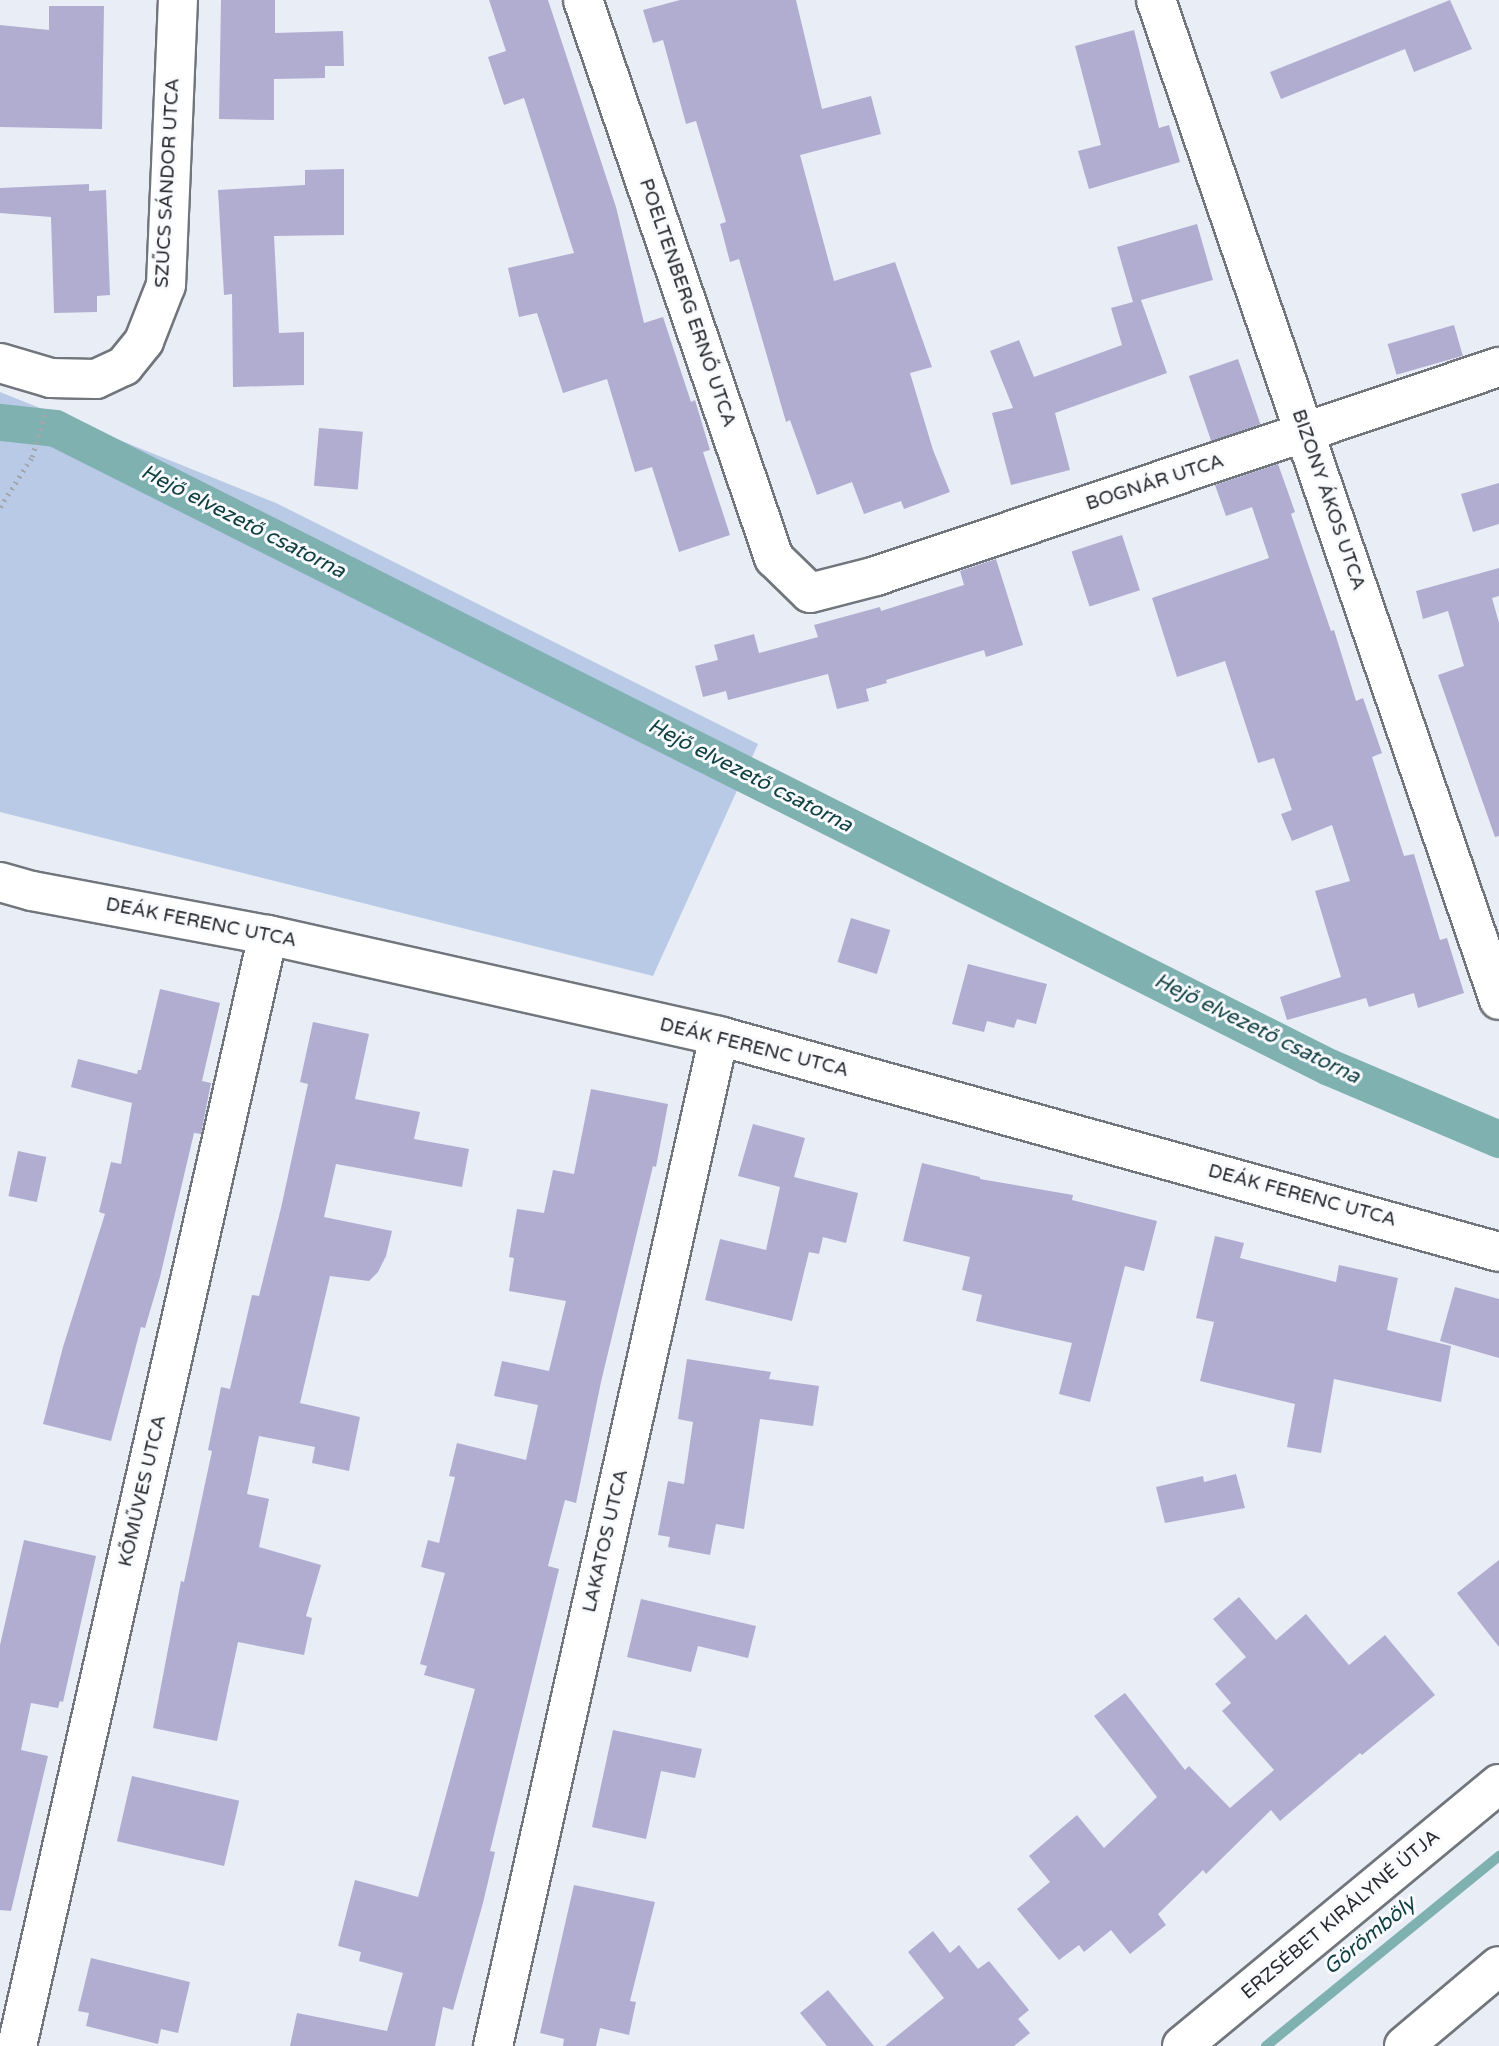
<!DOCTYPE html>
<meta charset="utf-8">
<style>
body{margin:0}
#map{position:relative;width:1499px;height:2046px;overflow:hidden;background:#e8edf6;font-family:"Varela Round",sans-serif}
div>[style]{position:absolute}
.green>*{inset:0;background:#b8cae6}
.stream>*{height:10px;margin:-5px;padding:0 5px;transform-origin:5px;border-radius:5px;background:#80b1b1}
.canal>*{height:37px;margin:-18.5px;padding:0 18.5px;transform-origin:18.5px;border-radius:18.5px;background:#80b1b1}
.building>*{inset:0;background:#b1add1;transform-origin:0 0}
.path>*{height:4.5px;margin-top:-2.25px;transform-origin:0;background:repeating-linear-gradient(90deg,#a2a6ad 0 2px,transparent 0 7px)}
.roads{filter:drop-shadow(2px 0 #71767d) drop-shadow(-2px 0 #71767d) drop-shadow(0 2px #71767d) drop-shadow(0 -2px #71767d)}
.minor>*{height:38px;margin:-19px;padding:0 19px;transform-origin:19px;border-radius:19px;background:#fff}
span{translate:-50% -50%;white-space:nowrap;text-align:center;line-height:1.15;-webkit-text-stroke:6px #f8fafe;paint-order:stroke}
.street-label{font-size:19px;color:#282a2d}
.water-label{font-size:21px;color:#114041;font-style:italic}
</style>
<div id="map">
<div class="green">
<i style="clip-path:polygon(0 392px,276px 503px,758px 744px,653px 976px,0 812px)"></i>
</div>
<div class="stream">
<i style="left:1266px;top:2046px;width:301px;rotate:-39.2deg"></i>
</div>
<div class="canal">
<i style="left:0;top:422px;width:55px;rotate:6.2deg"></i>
<i style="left:55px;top:428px;width:1425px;rotate:26.64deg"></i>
<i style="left:1329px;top:1067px;width:185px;rotate:23deg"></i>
</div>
<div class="building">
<i style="clip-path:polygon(221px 0,275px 0,275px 33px,343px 31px,344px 66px,325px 66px,325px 78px,274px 79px,274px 120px,219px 119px)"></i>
<i style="clip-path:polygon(489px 0,548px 0,616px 207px,644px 323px,663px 317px,691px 402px,695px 400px,710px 450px,703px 452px,730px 535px,679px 552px,652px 467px,635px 472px,607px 379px,563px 393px,537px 313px,519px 317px,508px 268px,574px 253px,524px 98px,504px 105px,488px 57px,506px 51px)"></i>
<i style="clip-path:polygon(680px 0,796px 0,822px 109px,871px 96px,881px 134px,800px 155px,834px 281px,895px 262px,932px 367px,910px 373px,933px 450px,950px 492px,904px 509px,901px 501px,864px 514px,852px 482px,817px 495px,790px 420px,786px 422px,739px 259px,730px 262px,720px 224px,726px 222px,696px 121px,686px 124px,663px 40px,653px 43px,643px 10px)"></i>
<i style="clip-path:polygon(1450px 0,1472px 49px,1414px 72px,1405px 49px,1281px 99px,1270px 72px)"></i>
<i style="clip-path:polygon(49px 6px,104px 6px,102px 129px,0 127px,0 25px,49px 30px)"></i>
<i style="clip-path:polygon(1134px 30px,1159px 128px,1169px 125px,1180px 162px,1089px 189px,1078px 151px,1101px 145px,1075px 46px)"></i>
<i style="clip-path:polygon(344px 169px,344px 235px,274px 236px,279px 333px,304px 332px,304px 385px,233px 387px,232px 294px,224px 295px,218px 190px,305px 185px,305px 170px)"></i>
<i style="clip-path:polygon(89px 184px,89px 191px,106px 190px,110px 295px,97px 296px,97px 312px,54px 313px,51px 217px,0 213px,0 188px)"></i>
<i style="clip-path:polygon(1197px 224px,1213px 280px,1141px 300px,1167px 373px,1055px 413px,1070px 470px,1011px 485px,992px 413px,1013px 408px,990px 351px,1019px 340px,1034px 377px,1122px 345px,1111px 308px,1133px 302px,1117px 247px)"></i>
<i style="left:1454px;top:325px;width:32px;height:69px;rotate:74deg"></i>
<i style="left:1238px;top:359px;width:69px;height:52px;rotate:71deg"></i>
<i style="left:319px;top:428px;width:44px;height:58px;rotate:5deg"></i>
<i style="clip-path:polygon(1278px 464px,1295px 512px,1291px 514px,1331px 631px,1334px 630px,1356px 701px,1363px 698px,1382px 753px,1372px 757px,1404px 856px,1414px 854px,1440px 940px,1447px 938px,1464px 993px,1418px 1008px,1414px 993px,1369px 1007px,1366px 998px,1287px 1020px,1280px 997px,1341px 977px,1315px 891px,1350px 881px,1332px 825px,1292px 841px,1281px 814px,1292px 810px,1274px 758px,1258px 763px,1225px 661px,1177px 677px,1152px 598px,1269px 558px,1252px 507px,1226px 516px,1215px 485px)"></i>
<i style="clip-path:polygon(1499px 483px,1499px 524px,1473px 532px,1461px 494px)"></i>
<i style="left:1122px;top:535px;width:58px;height:53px;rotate:72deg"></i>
<i style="clip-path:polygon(996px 559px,1023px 645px,986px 657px,984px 650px,886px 680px,887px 683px,866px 689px,869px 701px,837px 709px,828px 674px,728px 700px,726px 691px,703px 697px,695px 666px,718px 660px,714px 645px,754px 634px,759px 653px,818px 637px,814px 625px,880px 607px,881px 611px,964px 585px,960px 571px)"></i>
<i style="clip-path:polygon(1499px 568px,1499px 596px,1492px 598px,1499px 623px,1499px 836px,1495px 837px,1438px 675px,1464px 666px,1448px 611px,1423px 619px,1416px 591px)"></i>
<i style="left:851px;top:918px;width:41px;height:46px;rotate:17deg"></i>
<i style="clip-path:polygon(968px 964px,1047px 984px,1036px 1024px,1017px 1019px,1014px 1028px,987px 1021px,984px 1032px,952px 1024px)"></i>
<i style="clip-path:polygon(160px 989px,220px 1003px,202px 1081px,211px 1083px,201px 1134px,194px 1133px,160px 1277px,145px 1328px,141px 1327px,111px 1441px,43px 1424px,63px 1347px,105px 1214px,99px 1212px,111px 1162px,121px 1164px,132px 1103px,71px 1087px,78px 1059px,137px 1074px,138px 1070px,141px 1070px)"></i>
<i style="clip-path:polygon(313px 1022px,369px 1034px,355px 1099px,420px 1112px,414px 1139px,469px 1149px,462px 1187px,336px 1164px,324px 1217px,392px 1231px,386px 1256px,378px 1272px,369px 1281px,330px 1276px,300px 1403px,360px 1417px,349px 1471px,312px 1463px,315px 1447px,259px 1436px,247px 1494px,269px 1499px,259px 1547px,321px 1565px,306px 1616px,312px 1618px,304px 1655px,238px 1642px,217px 1741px,153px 1728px,181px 1581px,184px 1582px,212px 1451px,208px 1450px,221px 1387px,230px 1389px,252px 1295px,259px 1296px,281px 1208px,308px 1084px,300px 1082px)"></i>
<i style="clip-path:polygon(591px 1089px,668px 1104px,656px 1167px,653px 1166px,601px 1382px,576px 1503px,565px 1500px,548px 1566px,559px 1569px,490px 1851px,495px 1852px,483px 1903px,453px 2010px,443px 2007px,435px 2046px,290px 2046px,297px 2013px,387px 2031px,403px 1973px,359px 1961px,361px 1952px,338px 1946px,355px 1880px,418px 1897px,475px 1689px,424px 1675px,427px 1666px,420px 1664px,445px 1573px,421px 1567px,428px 1540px,439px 1543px,455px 1477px,449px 1476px,457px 1443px,526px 1460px,538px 1405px,494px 1396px,502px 1361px,549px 1371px,566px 1301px,509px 1291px,514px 1258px,509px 1257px,517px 1209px,544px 1213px,553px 1170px,574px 1174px)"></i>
<i style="clip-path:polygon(753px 1124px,805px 1138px,794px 1177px,858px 1193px,846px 1243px,823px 1237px,819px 1254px,809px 1252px,792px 1321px,705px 1300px,720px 1239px,766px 1250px,780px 1187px,738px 1176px)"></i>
<i style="left:18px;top:1151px;width:29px;height:46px;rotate:12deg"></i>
<i style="clip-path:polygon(922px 1163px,980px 1177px,980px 1179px,1073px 1195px,1072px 1200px,1157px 1221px,1144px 1271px,1125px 1266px,1090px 1402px,1059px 1394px,1072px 1343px,976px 1321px,982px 1295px,962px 1290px,970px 1257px,903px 1241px)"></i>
<i style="clip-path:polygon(1215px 1236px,1244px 1243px,1240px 1258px,1336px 1282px,1339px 1265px,1398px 1278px,1387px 1330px,1451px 1346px,1441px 1402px,1334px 1379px,1321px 1453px,1287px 1447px,1295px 1404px,1200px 1381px,1214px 1322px,1196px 1318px)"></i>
<i style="clip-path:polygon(1455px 1287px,1499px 1299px,1499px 1358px,1440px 1341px)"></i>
<i style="clip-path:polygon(687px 1359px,771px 1372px,769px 1379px,819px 1386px,813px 1426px,760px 1419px,744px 1529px,716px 1524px,710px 1555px,668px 1547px,670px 1537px,658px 1535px,668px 1481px,684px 1484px,693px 1422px,678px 1419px)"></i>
<i style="clip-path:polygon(1236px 1474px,1245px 1508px,1165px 1523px,1156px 1487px,1203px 1476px,1204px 1482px)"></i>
<i style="clip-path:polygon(24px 1540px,96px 1556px,63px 1702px,60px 1701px,58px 1708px,31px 1703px,21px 1750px,48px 1756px,11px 1911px,0 1910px,0 1645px)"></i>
<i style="clip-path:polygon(1499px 1560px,1499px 1647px,1457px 1593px)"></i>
<i style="clip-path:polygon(1239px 1597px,1276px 1640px,1306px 1614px,1349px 1665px,1385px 1635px,1435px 1695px,1362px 1755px,1360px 1753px,1280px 1821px,1271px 1810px,1206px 1874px,1203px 1870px,1158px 1914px,1166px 1925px,1130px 1954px,1111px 1930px,1084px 1952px,1079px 1945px,1059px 1960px,1017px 1909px,1050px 1882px,1029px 1856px,1077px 1815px,1104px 1848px,1157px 1797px,1094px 1716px,1125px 1693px,1185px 1770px,1189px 1766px,1230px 1808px,1274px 1770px,1222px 1711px,1231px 1703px,1215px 1684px,1246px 1657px,1213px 1619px)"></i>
<i style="clip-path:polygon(641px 1599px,756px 1626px,748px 1658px,698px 1646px,691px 1672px,627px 1657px)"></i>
<i style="clip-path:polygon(613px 1730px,702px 1749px,695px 1778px,661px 1771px,646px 1839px,592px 1827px)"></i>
<i style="left:132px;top:1776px;width:110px;height:67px;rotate:13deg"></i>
<i style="clip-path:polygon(574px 1885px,655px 1902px,630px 2001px,636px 2002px,629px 2035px,600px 2028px,596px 2046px,563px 2046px,564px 2039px,540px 2033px)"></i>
<i style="clip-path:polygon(933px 1931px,950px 1953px,959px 1945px,978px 1969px,989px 1961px,1029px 2010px,1018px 2019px,1030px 2033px,1014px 2046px,885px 2046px,944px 1998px,908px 1952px)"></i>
<i style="clip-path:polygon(91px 1958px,190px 1982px,178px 2033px,161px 2029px,158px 2044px,86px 2026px,89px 2013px,78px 2011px)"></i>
<i style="clip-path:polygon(828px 1990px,874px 2046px,827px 2046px,800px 2013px)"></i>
</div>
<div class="path">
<i style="left:0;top:507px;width:59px;rotate:-57.4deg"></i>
<i style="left:32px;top:457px;width:46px;rotate:-73.5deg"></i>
</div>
<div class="roads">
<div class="minor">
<i style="left:583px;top:0;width:590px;rotate:71.1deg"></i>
<i style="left:774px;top:558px;width:50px;rotate:44.2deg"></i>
<i style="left:810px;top:593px;width:68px;rotate:-14.4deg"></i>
<i style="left:876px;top:576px;width:657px;rotate:-18.55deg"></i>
<i style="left:1156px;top:0;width:1057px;rotate:71.07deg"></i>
<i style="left:0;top:363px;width:53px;rotate:16.4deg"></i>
<i style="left:51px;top:378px;width:45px;rotate:1.3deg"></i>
<i style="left:96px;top:379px;width:31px;rotate:-25deg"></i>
<i style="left:124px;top:366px;width:32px;rotate:-51deg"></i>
<i style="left:144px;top:341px;width:60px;rotate:-68.6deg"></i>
<i style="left:166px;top:285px;width:285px;rotate:-87.6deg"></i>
<i style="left:0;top:882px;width:33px;rotate:16deg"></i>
<i style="left:32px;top:891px;width:240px;rotate:10.6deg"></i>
<i style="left:268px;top:935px;width:462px;rotate:12.6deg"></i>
<i style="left:719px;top:1036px;width:809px;rotate:15.48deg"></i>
<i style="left:17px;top:2046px;width:1139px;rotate:-77.27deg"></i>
<i style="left:493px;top:2046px;width:1035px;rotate:-77.39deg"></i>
<i style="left:1182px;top:2046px;width:411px;rotate:-39.6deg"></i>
<i style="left:1404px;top:2046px;width:124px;rotate:-40.1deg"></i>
</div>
</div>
<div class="street-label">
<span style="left:168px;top:183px;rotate:-87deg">SZŰCS SÁNDOR UTCA</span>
<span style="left:687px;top:303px;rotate:71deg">POELTENBERG ERNŐ UTCA</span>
<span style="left:1155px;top:483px;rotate:-18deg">BOGNÁR UTCA</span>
<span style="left:1328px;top:500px;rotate:71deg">BIZONY ÁKOS UTCA</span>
<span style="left:201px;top:923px;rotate:11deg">DEÁK FERENC UTCA</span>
<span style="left:754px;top:1048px;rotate:14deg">DEÁK FERENC UTCA</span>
<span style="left:1302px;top:1196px;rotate:15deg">DEÁK FERENC UTCA</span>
<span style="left:143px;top:1491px;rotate:-77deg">KŐMŰVES UTCA</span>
<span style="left:606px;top:1541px;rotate:-77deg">LAKATOS UTCA</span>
<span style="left:1341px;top:1915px;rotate:-40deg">ERZSÉBET KIRÁLYNÉ ÚTJA</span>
</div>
<div class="water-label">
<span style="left:243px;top:522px;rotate:27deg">Hejő elvezető csatorna</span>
<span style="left:750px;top:776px;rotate:27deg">Hejő elvezető csatorna</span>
<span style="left:1257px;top:1029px;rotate:26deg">Hejő elvezető csatorna</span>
<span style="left:1370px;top:1936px;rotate:-39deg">Görömböly</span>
</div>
</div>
